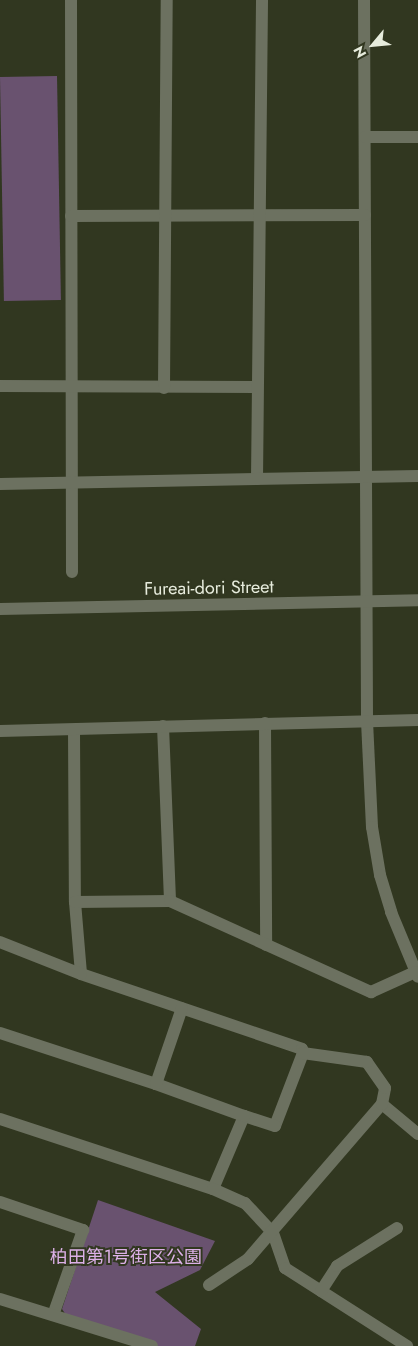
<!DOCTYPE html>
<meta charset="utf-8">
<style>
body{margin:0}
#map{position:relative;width:418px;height:1346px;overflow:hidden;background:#313720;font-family:Jost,"Noto Sans JP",sans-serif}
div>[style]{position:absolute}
.green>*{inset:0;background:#69526f;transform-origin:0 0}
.minor>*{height:12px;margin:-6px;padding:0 6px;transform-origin:6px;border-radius:6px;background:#6c7160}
span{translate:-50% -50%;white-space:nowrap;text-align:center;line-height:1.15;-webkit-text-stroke:4px #313720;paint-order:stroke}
.street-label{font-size:18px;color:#e7ecdd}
.park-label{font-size:18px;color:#dcb0e7}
.north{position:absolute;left:348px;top:20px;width:50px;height:50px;-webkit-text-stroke:4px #313720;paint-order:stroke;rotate:242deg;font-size:14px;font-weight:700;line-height:20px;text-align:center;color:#e7ecdd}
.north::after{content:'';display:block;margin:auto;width:18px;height:22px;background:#e7ecdd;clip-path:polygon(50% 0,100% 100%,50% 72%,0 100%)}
</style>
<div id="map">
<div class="green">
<i style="left:57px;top:76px;width:224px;height:57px;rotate:89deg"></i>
<i style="clip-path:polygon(98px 1200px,215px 1241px,200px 1270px,155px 1292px,201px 1329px,195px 1346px,153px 1346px,68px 1318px,62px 1309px)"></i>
</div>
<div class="minor">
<i style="left:71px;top:0;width:572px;rotate:89.9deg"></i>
<i style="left:364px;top:0;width:721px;rotate:89.76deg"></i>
<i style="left:367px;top:721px;width:106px;rotate:87.3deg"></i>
<i style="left:372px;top:827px;width:49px;rotate:80.5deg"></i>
<i style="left:380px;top:875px;width:39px;rotate:73deg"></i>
<i style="left:391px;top:912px;width:70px;rotate:67.4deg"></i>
<i style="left:365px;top:137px;width:53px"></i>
<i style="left:71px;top:216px;width:294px;rotate:-0.2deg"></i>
<i style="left:0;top:386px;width:257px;rotate:0.2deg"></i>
<i style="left:164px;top:388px;width:388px;rotate:-89.6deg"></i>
<i style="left:257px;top:479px;width:479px;rotate:-89.4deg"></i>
<i style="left:0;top:484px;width:418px;rotate:-1.1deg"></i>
<i style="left:0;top:609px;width:418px;rotate:-1.2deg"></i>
<i style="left:265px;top:723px;width:222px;rotate:89.7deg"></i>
<i style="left:163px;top:726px;width:175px;rotate:87.7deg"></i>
<i style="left:74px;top:730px;width:172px;rotate:89.7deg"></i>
<i style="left:75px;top:902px;width:72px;rotate:85.2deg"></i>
<i style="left:81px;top:974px;width:233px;rotate:18.7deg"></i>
<i style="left:302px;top:1049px;width:4px;rotate:76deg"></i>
<i style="left:303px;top:1053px;width:78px;rotate:111deg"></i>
<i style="left:275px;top:1126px;width:33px;rotate:-162deg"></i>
<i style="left:244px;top:1116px;width:79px;rotate:113deg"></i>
<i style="left:0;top:731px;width:418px;rotate:-1.5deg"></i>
<i style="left:75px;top:902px;width:95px;rotate:-0.6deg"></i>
<i style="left:170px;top:901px;width:221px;rotate:24.4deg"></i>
<i style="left:371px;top:992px;width:48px;rotate:-24.4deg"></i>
<i style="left:0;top:942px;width:87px;rotate:21.6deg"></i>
<i style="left:0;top:1033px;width:164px;rotate:18.1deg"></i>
<i style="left:156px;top:1084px;width:94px;rotate:20deg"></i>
<i style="left:156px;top:1084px;width:80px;rotate:-71.1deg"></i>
<i style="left:382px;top:1104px;width:47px;rotate:39.8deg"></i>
<i style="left:0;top:1119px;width:224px;rotate:18.2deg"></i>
<i style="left:213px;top:1189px;width:35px;rotate:24deg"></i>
<i style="left:245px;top:1203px;width:41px;rotate:47deg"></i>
<i style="left:273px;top:1233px;width:37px;rotate:71deg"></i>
<i style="left:285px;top:1268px;width:145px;rotate:32.6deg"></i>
<i style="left:0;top:1202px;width:88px;rotate:18.6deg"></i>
<i style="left:83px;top:1230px;width:90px;rotate:109.4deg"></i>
<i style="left:209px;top:1285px;width:47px;rotate:-33.7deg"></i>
<i style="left:248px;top:1259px;width:205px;rotate:-49.2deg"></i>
<i style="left:382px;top:1104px;width:16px;rotate:-79deg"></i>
<i style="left:385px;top:1088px;width:32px;rotate:-125deg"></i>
<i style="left:367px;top:1062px;width:65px;rotate:-172deg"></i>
<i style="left:321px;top:1291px;width:30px;rotate:-57deg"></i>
<i style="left:337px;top:1266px;width:71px;rotate:-32.3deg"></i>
<i style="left:0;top:1299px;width:159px;rotate:17.2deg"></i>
</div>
<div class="street-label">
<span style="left:209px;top:588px;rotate:-1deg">Fureai-dori Street</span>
</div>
<div class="park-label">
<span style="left:126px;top:1257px">柏田第1号街区公園</span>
</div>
<div class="north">N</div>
</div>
